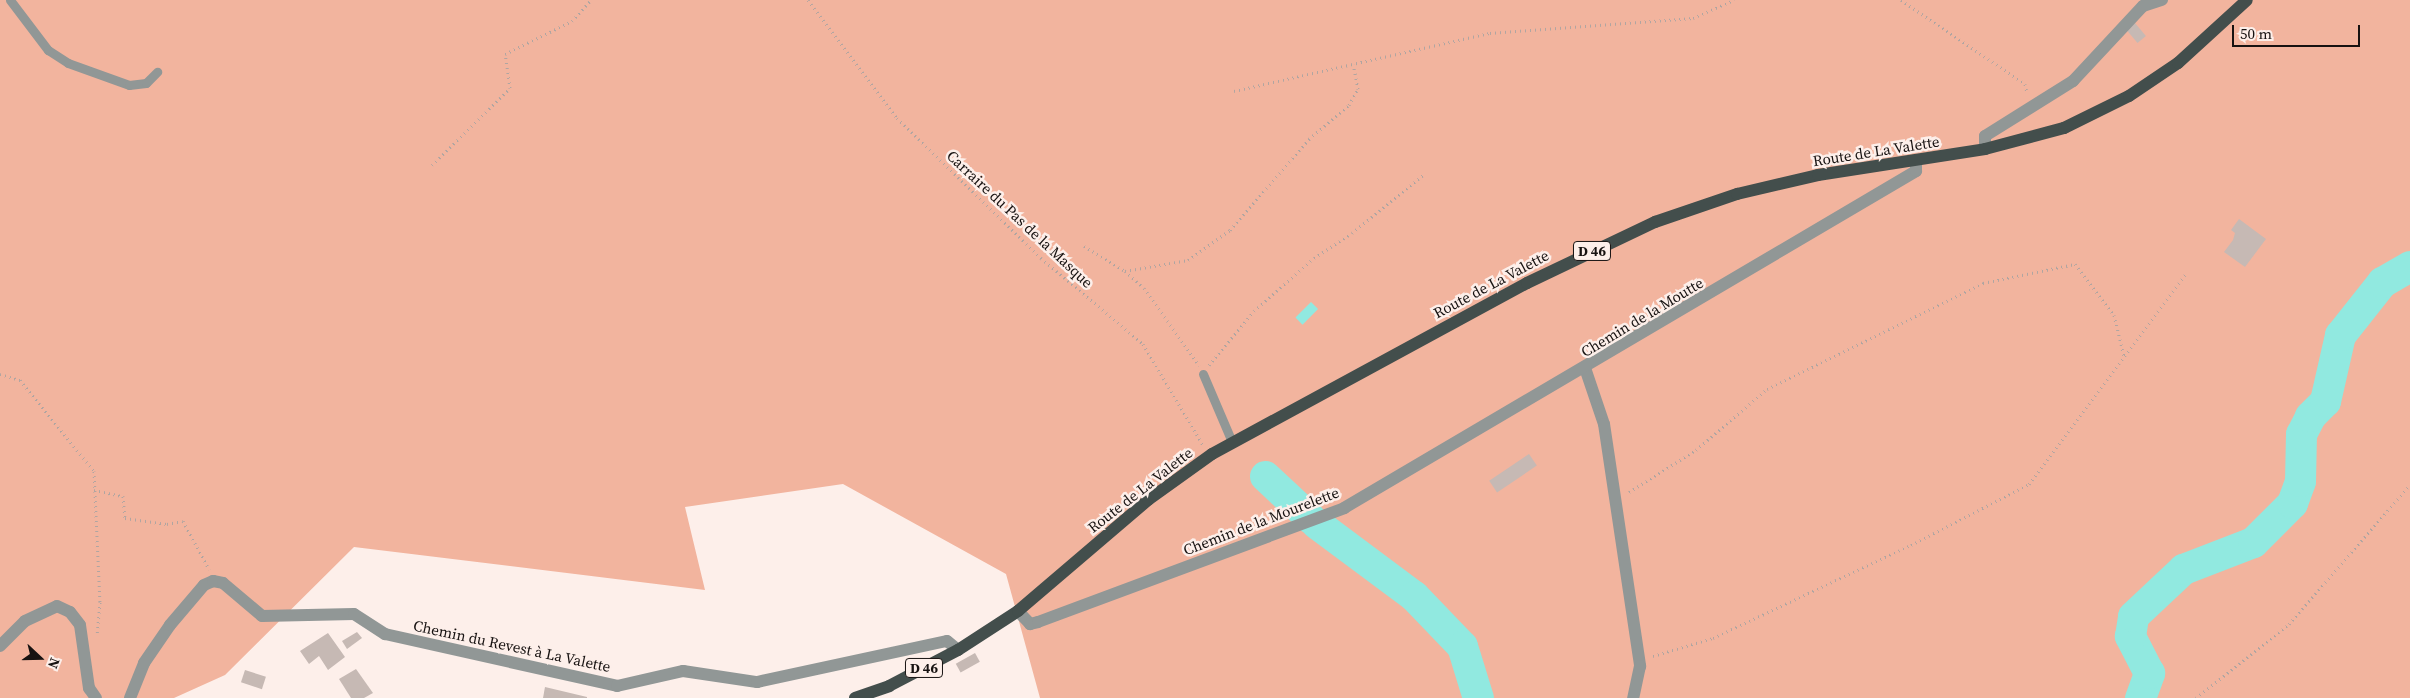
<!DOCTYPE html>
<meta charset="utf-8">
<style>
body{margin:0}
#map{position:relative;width:2410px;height:698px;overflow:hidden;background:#fdefea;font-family:"Source Serif 4",serif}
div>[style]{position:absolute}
.green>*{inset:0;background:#f2b49e}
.water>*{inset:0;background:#91e9e0;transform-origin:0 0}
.river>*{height:31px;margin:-15.5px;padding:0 15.5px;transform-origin:15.5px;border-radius:15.5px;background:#91e9e0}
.building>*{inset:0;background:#c6b9b4;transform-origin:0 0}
.path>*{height:3px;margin-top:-1.5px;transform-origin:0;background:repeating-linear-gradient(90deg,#b0a5a1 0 1px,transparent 0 5px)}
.service>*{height:9px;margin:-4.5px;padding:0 4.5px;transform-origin:4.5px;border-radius:4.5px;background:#919796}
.minor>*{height:12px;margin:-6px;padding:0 6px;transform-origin:6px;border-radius:6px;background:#919796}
.primary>*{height:12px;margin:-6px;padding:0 6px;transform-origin:6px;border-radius:6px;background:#434e4c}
span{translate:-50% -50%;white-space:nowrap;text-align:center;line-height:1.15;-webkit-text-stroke:5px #fdefea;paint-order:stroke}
.shield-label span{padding:1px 4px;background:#fdefea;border:1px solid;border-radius:4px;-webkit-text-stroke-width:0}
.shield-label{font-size:14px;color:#171211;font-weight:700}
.street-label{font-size:15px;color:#171211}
.north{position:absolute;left:15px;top:633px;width:50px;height:50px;-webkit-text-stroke:4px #fdefea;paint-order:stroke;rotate:111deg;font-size:14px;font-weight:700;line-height:20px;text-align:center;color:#171211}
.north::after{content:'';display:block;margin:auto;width:18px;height:22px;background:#171211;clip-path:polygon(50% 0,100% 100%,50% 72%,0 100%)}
.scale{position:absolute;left:2232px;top:25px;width:128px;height:22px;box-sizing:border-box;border:2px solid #171211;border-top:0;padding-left:6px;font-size:15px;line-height:18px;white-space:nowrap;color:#171211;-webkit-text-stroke:4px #fdefea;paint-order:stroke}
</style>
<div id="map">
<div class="green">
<i style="clip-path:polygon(0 0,2410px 0,2410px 698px,1040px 698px,1006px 574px,843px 484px,685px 507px,705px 590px,354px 547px,225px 675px,174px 698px,0 698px)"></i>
</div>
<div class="water">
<i style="left:1311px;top:302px;width:10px;height:22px;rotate:45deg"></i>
</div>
<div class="river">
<i style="left:1265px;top:476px;width:62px;rotate:43deg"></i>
<i style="left:1316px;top:523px;width:122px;rotate:36.7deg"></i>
<i style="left:1414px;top:596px;width:69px;rotate:46.2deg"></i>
<i style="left:1462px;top:646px;width:54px;rotate:72.9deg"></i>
<i style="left:2140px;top:698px;width:27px;rotate:-70deg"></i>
<i style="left:2149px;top:673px;width:42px;rotate:-117.2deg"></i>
<i style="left:2130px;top:636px;width:20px;rotate:-81deg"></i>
<i style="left:2133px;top:616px;width:69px;rotate:-43.2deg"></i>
<i style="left:2183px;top:569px;width:75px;rotate:-21.1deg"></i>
<i style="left:2253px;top:542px;width:55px;rotate:-45deg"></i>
<i style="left:2292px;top:503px;width:23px;rotate:-70deg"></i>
<i style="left:2300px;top:481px;width:47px;rotate:-88.8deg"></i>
<i style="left:2301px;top:434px;width:20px;rotate:-63deg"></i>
<i style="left:2310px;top:416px;width:21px;rotate:-45deg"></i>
<i style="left:2325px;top:401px;width:68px;rotate:-77.2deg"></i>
<i style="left:2340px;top:335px;width:68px;rotate:-51.6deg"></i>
<i style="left:2382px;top:282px;width:32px;rotate:-30deg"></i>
</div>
<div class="building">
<i style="left:2135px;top:23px;width:17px;height:11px;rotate:50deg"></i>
<i style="clip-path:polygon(2239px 219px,2266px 239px,2245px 267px,2224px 252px,2233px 240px,2235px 233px,2231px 230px)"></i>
<i style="left:1529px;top:454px;width:14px;height:48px;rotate:56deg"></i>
<i style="clip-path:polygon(357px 632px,362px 638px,347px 649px,342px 641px)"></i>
<i style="clip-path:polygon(328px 633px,345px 657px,328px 670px,319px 656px,309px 664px,300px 651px)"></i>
<i style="left:975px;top:653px;width:10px;height:22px;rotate:61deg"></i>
<i style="clip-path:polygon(356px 669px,373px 693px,364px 698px,351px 698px,339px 679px)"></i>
<i style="left:245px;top:670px;width:22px;height:13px;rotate:18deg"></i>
<i style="clip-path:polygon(545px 687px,587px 697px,587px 698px,543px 698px)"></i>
</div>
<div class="path">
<i style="left:808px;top:0;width:148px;rotate:53deg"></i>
<i style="left:897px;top:118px;width:201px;rotate:44.2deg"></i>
<i style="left:1041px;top:258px;width:133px;rotate:40.1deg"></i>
<i style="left:1143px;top:344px;width:117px;rotate:59.3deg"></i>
<i style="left:1901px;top:0;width:150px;rotate:34.1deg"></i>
<i style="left:2025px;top:84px;width:9px;rotate:77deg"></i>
<i style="left:1234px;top:91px;width:262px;rotate:-12.8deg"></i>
<i style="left:1490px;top:33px;width:204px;rotate:-4.2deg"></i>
<i style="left:1693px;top:18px;width:45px;rotate:-23.7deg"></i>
<i style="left:432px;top:165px;width:110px;rotate:-44.6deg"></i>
<i style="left:510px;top:88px;width:34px;rotate:-98deg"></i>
<i style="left:505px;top:54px;width:75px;rotate:-26.2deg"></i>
<i style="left:572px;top:21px;width:28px;rotate:-48deg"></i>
<i style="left:1084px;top:246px;width:48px;rotate:31.4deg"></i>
<i style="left:1125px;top:271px;width:25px;rotate:42deg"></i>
<i style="left:1144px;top:288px;width:95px;rotate:54.5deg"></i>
<i style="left:1125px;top:271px;width:64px;rotate:-9.9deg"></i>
<i style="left:1188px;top:260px;width:52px;rotate:-35.5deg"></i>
<i style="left:1230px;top:230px;width:121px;rotate:-49deg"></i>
<i style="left:1309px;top:139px;width:52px;rotate:-40.4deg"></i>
<i style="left:1349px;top:105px;width:18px;rotate:-61deg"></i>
<i style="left:1358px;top:89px;width:25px;rotate:-101deg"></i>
<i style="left:1209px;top:365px;width:70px;rotate:-50.2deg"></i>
<i style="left:1254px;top:311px;width:80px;rotate:-41.5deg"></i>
<i style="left:1314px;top:258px;width:45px;rotate:-33.3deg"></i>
<i style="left:1352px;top:233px;width:92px;rotate:-39.2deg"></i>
<i style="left:0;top:374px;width:21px;rotate:17deg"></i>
<i style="left:20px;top:380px;width:117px;rotate:50.9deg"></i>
<i style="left:94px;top:471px;width:131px;rotate:87.4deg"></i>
<i style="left:100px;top:602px;width:32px;rotate:95deg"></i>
<i style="left:94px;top:490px;width:30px;rotate:12deg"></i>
<i style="left:123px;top:496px;width:22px;rotate:85deg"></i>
<i style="left:125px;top:518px;width:42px;rotate:8.1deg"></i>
<i style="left:167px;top:524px;width:16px;rotate:-11deg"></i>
<i style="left:183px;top:521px;width:55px;rotate:61.6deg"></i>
<i style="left:1629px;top:492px;width:79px;rotate:-32.1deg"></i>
<i style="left:1696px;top:450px;width:94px;rotate:-40.7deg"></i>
<i style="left:1767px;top:389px;width:241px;rotate:-26.1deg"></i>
<i style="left:1983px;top:283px;width:94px;rotate:-11.7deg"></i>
<i style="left:2075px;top:264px;width:64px;rotate:52.6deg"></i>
<i style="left:2114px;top:315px;width:42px;rotate:76.3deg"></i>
<i style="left:1653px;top:656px;width:63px;rotate:-16.7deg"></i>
<i style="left:1713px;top:638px;width:219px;rotate:-25.2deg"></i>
<i style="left:1911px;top:545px;width:133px;rotate:-27.3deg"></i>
<i style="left:2029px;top:484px;width:263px;rotate:-53.3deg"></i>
<i style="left:2196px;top:698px;width:119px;rotate:-38.5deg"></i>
<i style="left:2289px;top:624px;width:184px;rotate:-49deg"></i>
</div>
<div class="service">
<i style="left:10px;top:0;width:63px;rotate:52.8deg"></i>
<i style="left:48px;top:50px;width:24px;rotate:33deg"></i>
<i style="left:68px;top:63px;width:65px;rotate:19.8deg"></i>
<i style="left:129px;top:85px;width:17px;rotate:-7deg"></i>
<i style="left:146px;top:83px;width:16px;rotate:-45deg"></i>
<i style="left:1203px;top:374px;width:74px;rotate:66.9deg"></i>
</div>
<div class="minor">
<i style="left:1985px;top:149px;width:13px;rotate:-90deg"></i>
<i style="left:1985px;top:136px;width:104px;rotate:-32deg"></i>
<i style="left:2073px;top:81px;width:103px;rotate:-47deg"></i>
<i style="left:2143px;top:6px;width:20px;rotate:-18deg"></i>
<i style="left:1585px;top:368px;width:59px;rotate:71.3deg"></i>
<i style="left:1604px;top:424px;width:245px;rotate:81.5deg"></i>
<i style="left:1640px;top:666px;width:33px;rotate:102deg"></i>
<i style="left:1018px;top:611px;width:18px;rotate:47deg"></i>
<i style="left:1030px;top:624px;width:8px;rotate:-14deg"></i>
<i style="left:1038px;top:622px;width:327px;rotate:-20.4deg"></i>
<i style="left:1344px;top:508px;width:664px;rotate:-30.5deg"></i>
<i style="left:1916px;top:171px;width:10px;rotate:-90deg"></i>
<i style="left:0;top:646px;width:35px;rotate:-45deg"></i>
<i style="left:25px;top:621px;width:35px;rotate:-25deg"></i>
<i style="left:57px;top:606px;width:14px;rotate:25deg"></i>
<i style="left:70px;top:612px;width:16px;rotate:52deg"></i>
<i style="left:80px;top:625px;width:64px;rotate:81.9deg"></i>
<i style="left:89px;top:688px;width:12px;rotate:55deg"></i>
<i style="left:130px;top:698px;width:38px;rotate:-68deg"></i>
<i style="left:144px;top:663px;width:46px;rotate:-55.6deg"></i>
<i style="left:170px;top:625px;width:52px;rotate:-49.6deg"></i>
<i style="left:204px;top:585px;width:10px;rotate:-24deg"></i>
<i style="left:213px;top:581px;width:10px;rotate:11deg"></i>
<i style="left:223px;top:583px;width:51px;rotate:40.2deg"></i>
<i style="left:262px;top:616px;width:92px;rotate:-1.2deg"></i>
<i style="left:354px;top:614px;width:37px;rotate:33deg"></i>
<i style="left:385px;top:634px;width:238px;rotate:12.6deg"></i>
<i style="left:617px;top:686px;width:68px;rotate:-12.8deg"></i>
<i style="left:683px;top:671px;width:75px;rotate:8.5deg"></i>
<i style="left:757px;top:682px;width:194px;rotate:-12.2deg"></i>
<i style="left:947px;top:641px;width:14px;rotate:39deg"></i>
</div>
<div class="primary">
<i style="left:855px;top:698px;width:36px;rotate:-19deg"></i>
<i style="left:889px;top:686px;width:78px;rotate:-27.6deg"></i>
<i style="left:958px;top:650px;width:72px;rotate:-33deg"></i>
<i style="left:1018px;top:611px;width:171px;rotate:-40.5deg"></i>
<i style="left:1148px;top:500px;width:79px;rotate:-35.7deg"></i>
<i style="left:1212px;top:454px;width:358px;rotate:-28.5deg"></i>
<i style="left:1527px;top:283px;width:142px;rotate:-25.5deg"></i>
<i style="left:1655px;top:222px;width:87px;rotate:-18.9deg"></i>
<i style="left:1737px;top:194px;width:83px;rotate:-13.2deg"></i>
<i style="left:1818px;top:175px;width:169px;rotate:-8.8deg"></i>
<i style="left:1985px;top:149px;width:82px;rotate:-14.9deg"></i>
<i style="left:2064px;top:128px;width:72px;rotate:-26.2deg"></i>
<i style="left:2129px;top:96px;width:59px;rotate:-34deg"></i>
<i style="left:2178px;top:63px;width:93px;rotate:-42.4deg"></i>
</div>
<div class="shield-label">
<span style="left:1592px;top:251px">D 46</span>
<span style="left:924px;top:668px">D 46</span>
</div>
<div class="street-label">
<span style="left:1876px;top:151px;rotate:-9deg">Route de La Valette</span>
<span style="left:1020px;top:219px;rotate:43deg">Carraire du Pas de la Masque</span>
<span style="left:1491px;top:284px;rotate:-28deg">Route de La Valette</span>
<span style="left:1642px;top:317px;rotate:-31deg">Chemin de la Moutte</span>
<span style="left:1140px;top:490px;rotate:-38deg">Route de La Valette</span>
<span style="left:1261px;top:521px;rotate:-21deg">Chemin de la Mourelette</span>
<span style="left:512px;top:646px;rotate:12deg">Chemin du Revest à La Valette</span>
</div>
<div class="north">N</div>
<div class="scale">50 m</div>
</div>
